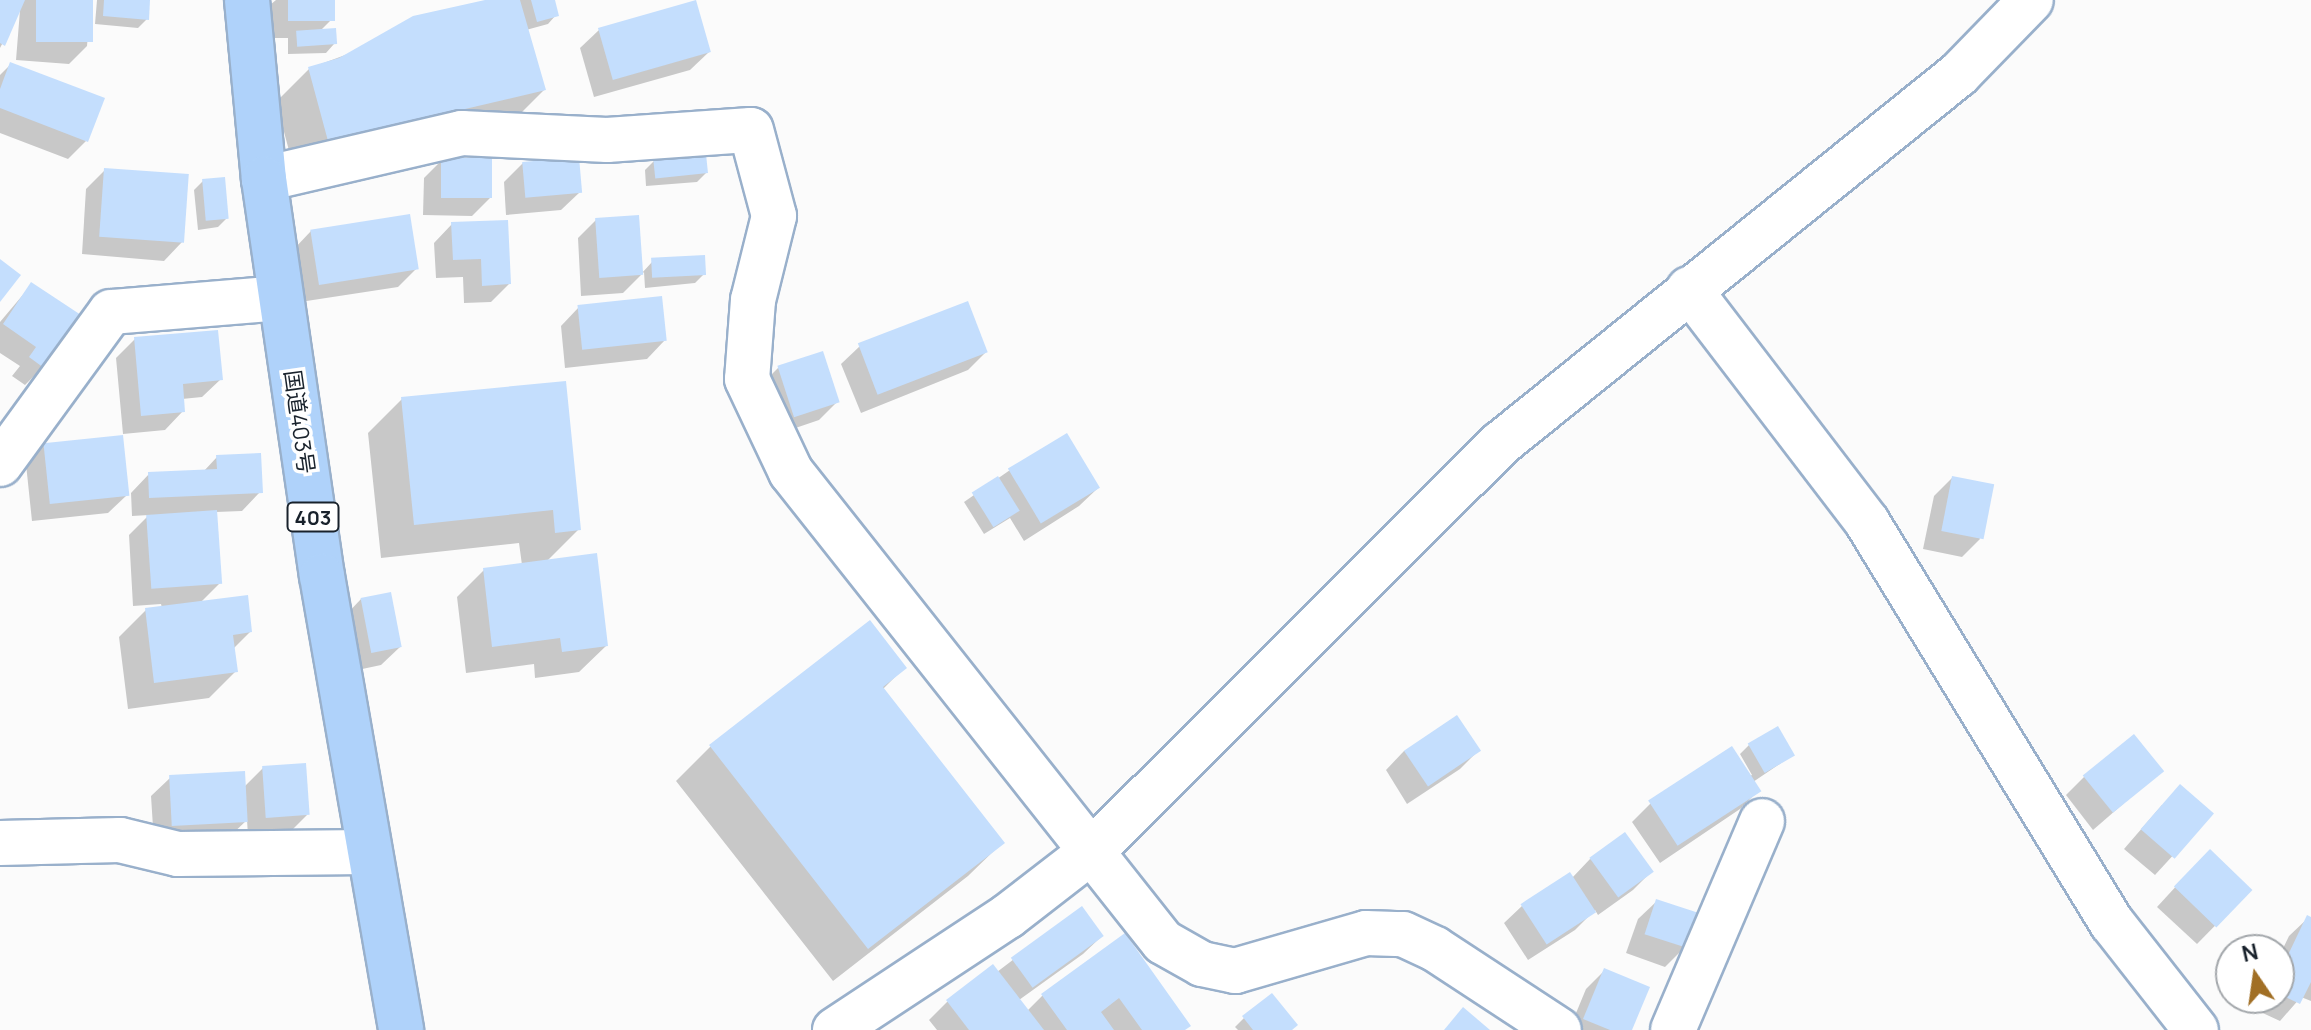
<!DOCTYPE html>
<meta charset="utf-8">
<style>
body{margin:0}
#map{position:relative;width:2311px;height:1030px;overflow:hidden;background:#fbfbfb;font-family:Manrope,"Noto Sans JP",sans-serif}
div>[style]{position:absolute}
.shadow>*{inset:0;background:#0003}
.building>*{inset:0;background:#c4defd;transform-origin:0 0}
.roads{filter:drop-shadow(2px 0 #99b0cb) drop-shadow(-2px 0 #99b0cb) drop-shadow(0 2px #99b0cb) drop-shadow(0 -2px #99b0cb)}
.minor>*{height:44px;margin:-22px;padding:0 22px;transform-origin:22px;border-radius:22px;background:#fff}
.highway>*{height:44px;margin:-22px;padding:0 22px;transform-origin:22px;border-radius:22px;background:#afd2fa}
span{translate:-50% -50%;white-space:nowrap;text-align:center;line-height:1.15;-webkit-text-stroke:7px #fff;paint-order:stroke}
.shield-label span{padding:2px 6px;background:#fff;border:2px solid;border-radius:6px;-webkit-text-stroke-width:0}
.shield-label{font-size:20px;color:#19222c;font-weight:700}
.street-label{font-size:22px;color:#19222c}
.north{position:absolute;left:2215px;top:934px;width:80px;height:80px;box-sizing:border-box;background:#fff;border:2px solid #a3a7ab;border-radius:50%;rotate:347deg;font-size:22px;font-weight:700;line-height:32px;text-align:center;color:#19222c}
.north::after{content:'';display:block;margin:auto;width:28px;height:36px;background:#a16f25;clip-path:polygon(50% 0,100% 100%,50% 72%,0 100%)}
</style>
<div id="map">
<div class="shadow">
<i style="clip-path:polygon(0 0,91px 0,87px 46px,69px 64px,16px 60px,20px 10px,0 48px)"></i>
<i style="clip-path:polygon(97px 0,148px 0,147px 19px,138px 28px,95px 24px)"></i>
<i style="clip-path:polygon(276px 0,333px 0,333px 18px,321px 30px,334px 44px,326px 53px,288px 54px,288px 38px,271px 38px,270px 5px)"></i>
<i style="clip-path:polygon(494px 0,553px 0,556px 15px,548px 24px,526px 30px,544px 90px,510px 124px,295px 173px,276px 102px,310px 68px)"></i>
<i style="clip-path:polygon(599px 30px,709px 52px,690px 70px,594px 97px,580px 48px)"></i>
<i style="clip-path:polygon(11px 64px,86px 141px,68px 159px,0 133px,0 75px)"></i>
<i style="clip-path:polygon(442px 160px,490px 198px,472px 216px,423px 215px,424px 178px)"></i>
<i style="clip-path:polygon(654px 161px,706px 173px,697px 182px,646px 186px,645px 170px)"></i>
<i style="clip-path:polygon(523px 163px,580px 192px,561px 210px,506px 215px,504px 182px)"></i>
<i style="clip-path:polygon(105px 170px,182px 242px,164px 261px,82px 254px,86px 189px)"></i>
<i style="clip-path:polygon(203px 181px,227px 218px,218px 227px,198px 230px,194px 190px)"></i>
<i style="clip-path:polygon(596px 220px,641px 274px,652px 262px,704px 274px,695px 283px,645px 288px,644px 272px,623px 293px,581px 296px,578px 238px)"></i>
<i style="clip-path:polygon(452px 224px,509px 284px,491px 302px,464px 303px,463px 277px,436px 278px,434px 243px)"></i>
<i style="clip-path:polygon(311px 231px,417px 268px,398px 287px,300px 302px,293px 250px)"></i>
<i style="clip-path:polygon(32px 284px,43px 367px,25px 385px,12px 376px,20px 366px,0 353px,0 322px)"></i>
<i style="clip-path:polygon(579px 307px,665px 340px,647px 359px,565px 368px,561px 326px)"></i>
<i style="clip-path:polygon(135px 339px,221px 379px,202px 397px,182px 399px,183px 411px,165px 430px,123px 434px,116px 358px)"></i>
<i style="clip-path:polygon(860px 346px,986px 352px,968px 370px,861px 413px,841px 364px)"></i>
<i style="clip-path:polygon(821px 354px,837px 402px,819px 420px,775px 435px,759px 387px,778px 368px)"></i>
<i style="clip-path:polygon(564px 383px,579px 529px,546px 562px,606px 646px,579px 672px,535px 678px,534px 664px,466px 673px,457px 597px,484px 570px,522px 565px,519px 543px,381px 558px,368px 433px,402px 399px)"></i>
<i style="clip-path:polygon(44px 445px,127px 495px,108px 513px,32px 521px,26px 464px)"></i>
<i style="clip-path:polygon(217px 457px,260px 492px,242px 511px,216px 512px,220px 583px,200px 603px,250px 632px,233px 649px,235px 672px,209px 698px,128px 709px,119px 637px,146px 610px,162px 608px,161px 604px,133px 606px,129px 535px,149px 515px,132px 516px,131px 493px,149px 474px,203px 472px)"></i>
<i style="clip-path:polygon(1010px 470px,1098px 488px,1079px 506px,1024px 541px,1010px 518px,984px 534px,964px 502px)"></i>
<i style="clip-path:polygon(1952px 478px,1980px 539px,1962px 557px,1923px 549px,1934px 496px)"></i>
<i style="clip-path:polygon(361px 599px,400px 647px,381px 665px,353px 671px,343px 618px)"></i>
<i style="clip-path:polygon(870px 623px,905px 667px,882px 690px,1002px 843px,968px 876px,833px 981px,676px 781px,710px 747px)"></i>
<i style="clip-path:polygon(1749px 745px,1793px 755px,1753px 782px,1759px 790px,1740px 809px,1660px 863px,1632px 822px,1650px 804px,1731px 749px,1750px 776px,1752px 775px,1740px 754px)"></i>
<i style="clip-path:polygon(1404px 751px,1478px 751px,1460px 769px,1407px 804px,1386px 770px)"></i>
<i style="clip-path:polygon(263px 768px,307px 815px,289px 833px,248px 836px,247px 820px,227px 839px,154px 843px,151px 796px,170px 778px,244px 787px)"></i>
<i style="clip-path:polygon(2161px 771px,2093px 830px,2066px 795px,2084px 777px)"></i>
<i style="clip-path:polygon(2162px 805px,2211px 814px,2155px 875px,2124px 849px)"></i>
<i style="clip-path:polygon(1590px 859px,1651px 872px,1633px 890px,1598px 915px,1595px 910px,1575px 930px,1528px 960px,1504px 923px,1523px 905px,1572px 878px)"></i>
<i style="clip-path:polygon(2191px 870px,2250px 890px,2197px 944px,2157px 907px)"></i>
<i style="clip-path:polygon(1657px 901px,1684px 948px,1665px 967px,1626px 953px,1638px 919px)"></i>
<i style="clip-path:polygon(1081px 908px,1102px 936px,1083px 954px,1019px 1000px,1027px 1011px,1042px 996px,1125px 936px,1184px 1030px,937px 1030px,929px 1020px,947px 1002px,997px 972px)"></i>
<i style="clip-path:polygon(2308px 918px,2311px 919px,2311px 1001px,2301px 997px,2280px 1021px,2254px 1009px,2260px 998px,2279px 998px,2279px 957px,2289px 936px)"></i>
<i style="clip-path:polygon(1604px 971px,1630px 1030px,1569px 1030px,1586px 989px)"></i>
<i style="clip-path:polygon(1244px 1018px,1290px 1030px,1238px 1030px,1235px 1027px)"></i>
</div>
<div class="building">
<i style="clip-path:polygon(0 0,25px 0,5px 46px,0 43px)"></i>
<i style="left:36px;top:0;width:57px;height:42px"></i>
<i style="clip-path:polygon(104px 0,150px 0,149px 20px,103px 16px)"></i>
<i style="left:288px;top:0;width:47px;height:21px"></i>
<i style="clip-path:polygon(485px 0,520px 0,546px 90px,328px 141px,308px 67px,339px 58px,413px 16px)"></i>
<i style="clip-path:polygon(531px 0,555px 0,559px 16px,537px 22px)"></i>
<i style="left:696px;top:0;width:54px;height:102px;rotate:74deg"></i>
<i style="left:336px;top:28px;width:16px;height:40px;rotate:86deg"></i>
<i style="clip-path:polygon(10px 62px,105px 98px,88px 142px,0 108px,0 89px)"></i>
<i style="left:706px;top:154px;width:19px;height:53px;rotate:84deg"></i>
<i style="left:579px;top:157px;width:36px;height:57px;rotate:85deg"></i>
<i style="left:441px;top:158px;width:51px;height:40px"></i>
<i style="left:104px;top:168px;width:85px;height:69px;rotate:4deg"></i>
<i style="left:225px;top:177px;width:42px;height:23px;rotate:85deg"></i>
<i style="left:410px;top:214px;width:56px;height:101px;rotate:81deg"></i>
<i style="left:639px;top:215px;width:60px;height:44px;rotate:86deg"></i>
<i style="clip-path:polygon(508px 220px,511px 284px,482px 286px,481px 259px,453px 260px,451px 222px)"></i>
<i style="left:705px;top:255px;width:20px;height:54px;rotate:87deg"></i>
<i style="clip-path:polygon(0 259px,21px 275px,0 302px)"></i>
<i style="clip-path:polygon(31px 282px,81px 315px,44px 368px,29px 357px,36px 347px,3px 324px)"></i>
<i style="left:662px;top:296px;width:45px;height:85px;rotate:84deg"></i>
<i style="left:968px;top:301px;width:55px;height:118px;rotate:69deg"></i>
<i style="clip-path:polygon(218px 330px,223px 380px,183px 384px,185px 412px,141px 416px,134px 337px)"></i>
<i style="left:823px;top:351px;width:54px;height:48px;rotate:72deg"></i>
<i style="clip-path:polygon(566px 381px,581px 530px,555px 533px,553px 510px,414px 525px,401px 397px)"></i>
<i style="left:1067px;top:433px;width:64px;height:69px;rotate:59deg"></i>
<i style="left:123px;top:435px;width:61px;height:80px;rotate:84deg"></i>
<i style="clip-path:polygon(261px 453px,263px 493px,149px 498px,148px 472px,217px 469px,216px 455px)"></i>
<i style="left:998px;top:476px;width:41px;height:31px;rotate:58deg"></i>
<i style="left:1952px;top:476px;width:43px;height:56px;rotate:11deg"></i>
<i style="left:217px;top:510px;width:74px;height:71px;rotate:86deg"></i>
<i style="clip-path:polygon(597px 553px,608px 646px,562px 652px,560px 638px,492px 647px,483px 568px)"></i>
<i style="left:391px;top:592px;width:56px;height:31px;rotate:79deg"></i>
<i style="clip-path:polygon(248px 595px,252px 632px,233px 635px,238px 672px,154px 683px,145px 608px)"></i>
<i style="clip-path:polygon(870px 620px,907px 668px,883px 687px,1005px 843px,868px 949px,709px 745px)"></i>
<i style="left:1457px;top:715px;width:43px;height:64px;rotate:56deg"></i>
<i style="left:1778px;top:726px;width:34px;height:35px;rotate:60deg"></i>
<i style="left:2134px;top:734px;width:48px;height:66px;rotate:51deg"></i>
<i style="left:1732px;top:746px;width:54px;height:100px;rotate:57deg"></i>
<i style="left:306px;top:763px;width:52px;height:44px;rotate:86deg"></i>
<i style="left:245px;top:771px;width:51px;height:76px;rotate:87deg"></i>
<i style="left:2180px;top:784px;width:45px;height:60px;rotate:41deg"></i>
<i style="left:1625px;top:832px;width:49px;height:44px;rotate:54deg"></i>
<i style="left:2210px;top:849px;width:59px;height:52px;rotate:44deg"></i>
<i style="left:1570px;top:872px;width:48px;height:59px;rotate:57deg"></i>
<i style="left:1656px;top:899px;width:45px;height:37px;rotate:18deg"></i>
<i style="left:1082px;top:906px;width:37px;height:88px;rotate:54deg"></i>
<i style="clip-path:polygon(2307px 915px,2311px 917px,2311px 982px,2300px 1004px,2279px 994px,2279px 974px)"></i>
<i style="clip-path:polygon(1125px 933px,1191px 1026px,1185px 1030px,1142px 1030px,1119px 998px,1101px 1012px,1114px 1030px,1067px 1030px,1041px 994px)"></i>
<i style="clip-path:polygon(993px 964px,1044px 1030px,969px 1030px,946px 1000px)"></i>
<i style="clip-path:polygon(1604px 968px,1650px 987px,1632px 1030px,1610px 1030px,1583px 1019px)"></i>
<i style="clip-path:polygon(1272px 993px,1298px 1025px,1292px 1030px,1253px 1030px,1242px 1016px)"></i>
<i style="clip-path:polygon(1463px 1007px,1490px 1030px,1444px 1030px)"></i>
</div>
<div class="roads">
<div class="minor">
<i style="left:264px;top:179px;width:203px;rotate:-13.1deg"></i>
<i style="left:462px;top:133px;width:145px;rotate:2.8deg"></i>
<i style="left:607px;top:140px;width:144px;rotate:-4deg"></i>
<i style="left:751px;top:130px;width:89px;rotate:75deg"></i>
<i style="left:774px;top:216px;width:87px;rotate:104deg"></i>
<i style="left:753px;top:300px;width:79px;rotate:94.3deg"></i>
<i style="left:747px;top:379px;width:103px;rotate:64.7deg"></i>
<i style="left:791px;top:472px;width:599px;rotate:51.64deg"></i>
<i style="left:1163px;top:942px;width:45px;rotate:29.4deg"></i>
<i style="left:1202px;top:964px;width:34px;rotate:12deg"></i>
<i style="left:1235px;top:971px;width:136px;rotate:-16.2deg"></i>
<i style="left:1366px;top:933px;width:37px;rotate:2deg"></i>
<i style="left:1403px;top:934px;width:35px;rotate:25deg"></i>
<i style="left:1435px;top:949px;width:148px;rotate:33.2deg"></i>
<i style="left:1689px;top:289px;width:293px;rotate:52.6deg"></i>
<i style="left:1867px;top:522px;width:470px;rotate:58.6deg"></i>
<i style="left:2112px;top:923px;width:136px;rotate:51.9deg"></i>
<i style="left:0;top:464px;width:188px;rotate:-53.9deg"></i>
<i style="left:111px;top:312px;width:170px;rotate:-4.7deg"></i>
<i style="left:0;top:843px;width:120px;rotate:-1.4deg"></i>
<i style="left:120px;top:840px;width:60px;rotate:13.6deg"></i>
<i style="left:178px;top:854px;width:189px;rotate:-0.6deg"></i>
<i style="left:835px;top:1030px;width:207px;rotate:-33.4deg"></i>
<i style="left:1008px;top:916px;width:106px;rotate:-37.7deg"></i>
<i style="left:1092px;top:851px;width:576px;rotate:-44.93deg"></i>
<i style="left:1500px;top:444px;width:590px;rotate:-38.87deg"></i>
<i style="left:1959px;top:74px;width:103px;rotate:-45.8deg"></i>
<i style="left:1673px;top:1030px;width:227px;rotate:-66.9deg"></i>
</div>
<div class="highway">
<i style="left:247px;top:0;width:180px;rotate:84.6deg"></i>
<i style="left:264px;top:179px;width:401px;rotate:81.7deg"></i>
<i style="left:322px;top:576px;width:461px;rotate:80.1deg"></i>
</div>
</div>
<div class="shield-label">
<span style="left:313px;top:517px">403</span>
</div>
<div class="street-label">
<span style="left:299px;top:422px;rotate:82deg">国道403号</span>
</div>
<div class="north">N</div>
</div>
